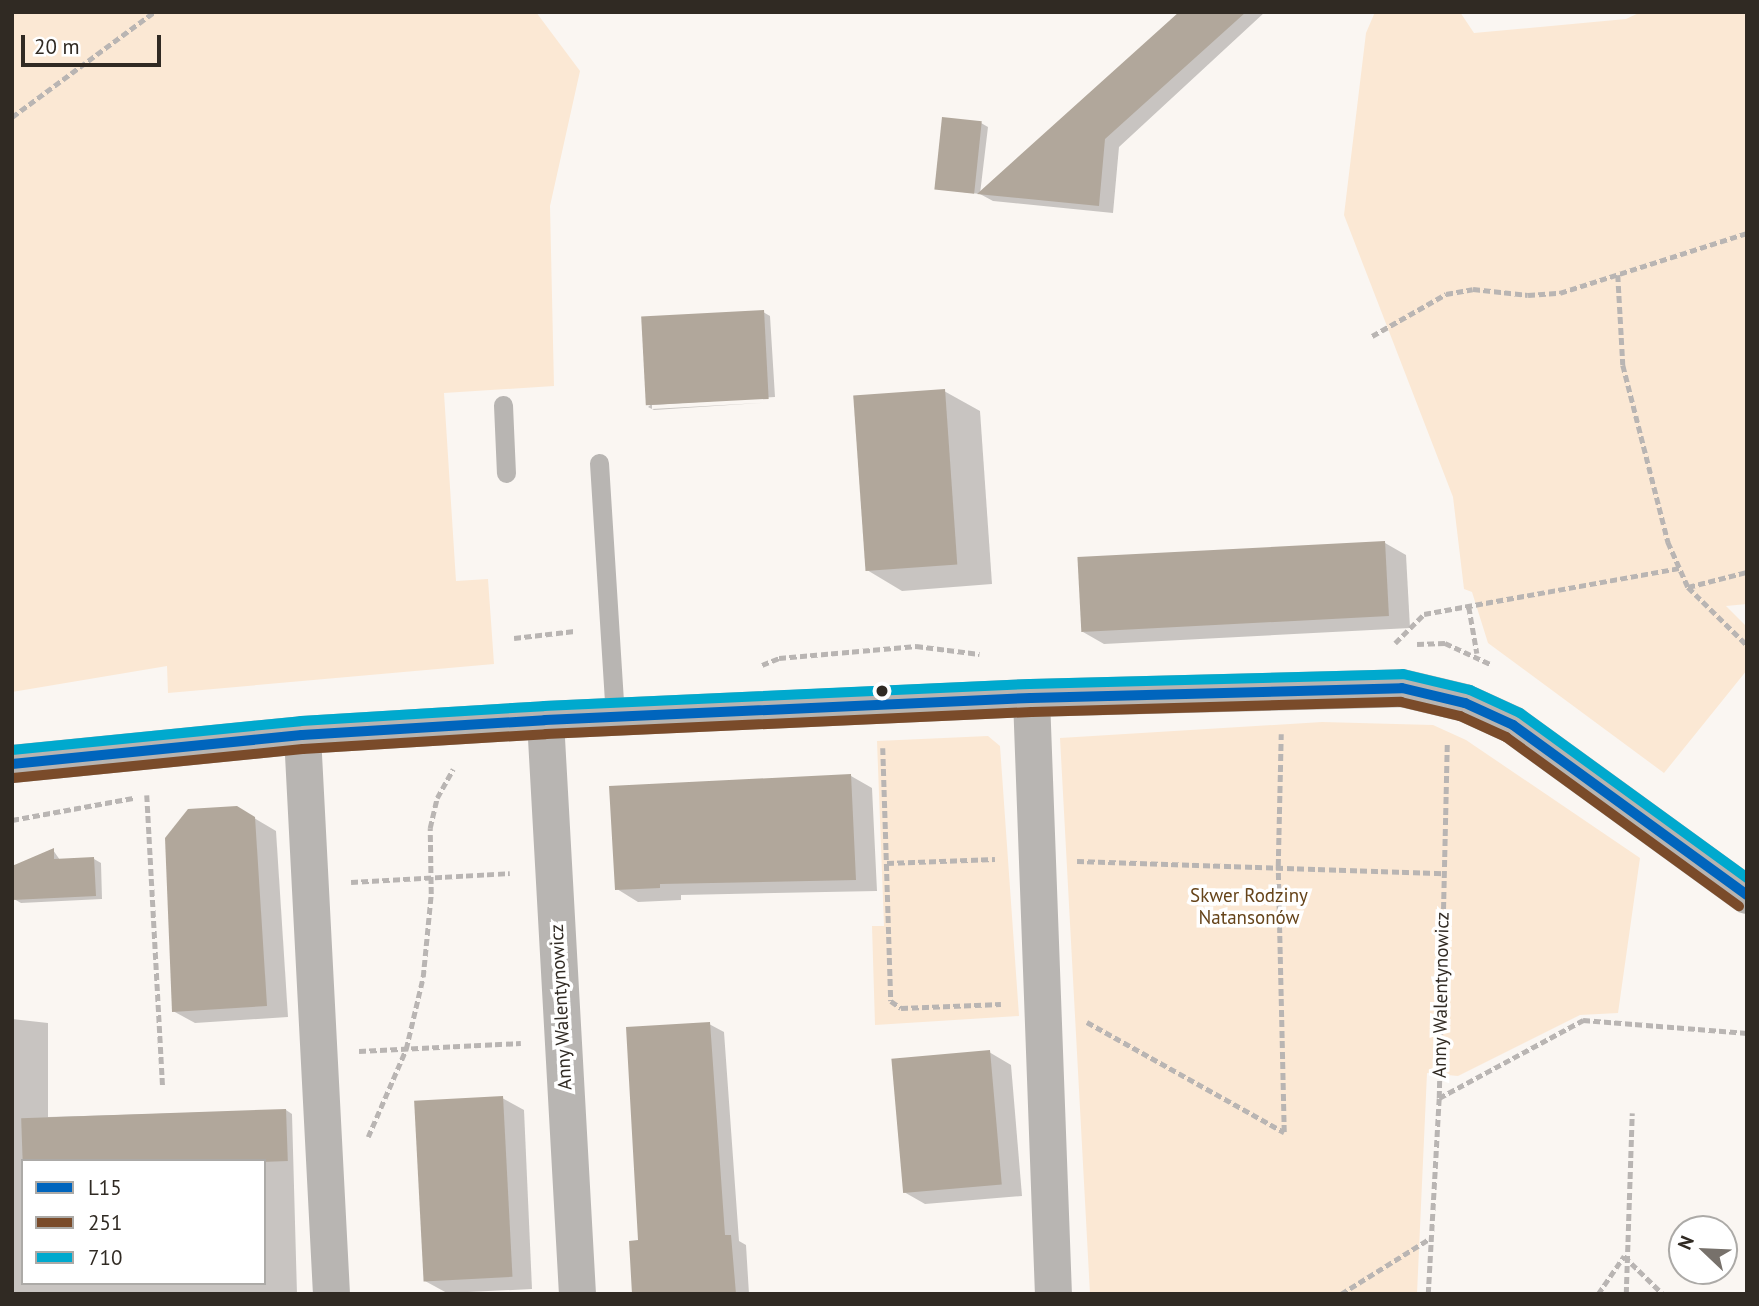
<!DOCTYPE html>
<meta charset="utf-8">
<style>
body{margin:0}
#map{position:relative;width:1759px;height:1306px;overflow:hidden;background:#faf6f2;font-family:"PT Sans",sans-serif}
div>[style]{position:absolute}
.green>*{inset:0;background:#fbe8d4}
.shadow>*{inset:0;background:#0003}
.building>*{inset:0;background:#b1a79b;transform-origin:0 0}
.path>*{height:4.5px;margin-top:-2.25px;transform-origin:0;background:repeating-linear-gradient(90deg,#b9b5b3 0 7px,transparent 0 10.5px)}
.lane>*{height:19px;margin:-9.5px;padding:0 9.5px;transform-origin:9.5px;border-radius:9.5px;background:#b8b5b2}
.street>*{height:37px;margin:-18.5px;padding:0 18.5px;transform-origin:18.5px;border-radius:18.5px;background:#b8b5b2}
.secondary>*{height:38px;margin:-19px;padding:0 19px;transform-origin:19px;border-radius:19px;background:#b7b4b1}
.bus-1>*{height:10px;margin:-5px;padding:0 5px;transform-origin:5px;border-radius:5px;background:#0065bd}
.bus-2>*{height:10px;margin:-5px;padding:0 5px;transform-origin:5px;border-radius:5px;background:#7a4b2a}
.bus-3>*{height:10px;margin:-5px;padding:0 5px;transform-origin:5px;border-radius:5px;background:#00a9ce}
.dots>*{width:19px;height:19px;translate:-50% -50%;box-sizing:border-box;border:4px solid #fff;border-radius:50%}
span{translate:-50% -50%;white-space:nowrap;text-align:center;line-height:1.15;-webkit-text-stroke:7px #fff;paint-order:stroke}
.park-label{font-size:19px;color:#66441a}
.street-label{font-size:19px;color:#302a23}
.frame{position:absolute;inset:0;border:14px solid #302a23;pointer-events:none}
.legend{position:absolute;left:21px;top:1159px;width:245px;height:126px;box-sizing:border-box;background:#fff;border:2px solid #acaaa7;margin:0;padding:9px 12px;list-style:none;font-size:21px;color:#302a23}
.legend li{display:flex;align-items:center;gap:14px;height:35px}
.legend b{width:35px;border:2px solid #acaaa7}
.north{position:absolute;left:1668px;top:1215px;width:70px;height:70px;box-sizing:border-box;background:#fff;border:2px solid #acaaa7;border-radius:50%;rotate:293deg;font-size:19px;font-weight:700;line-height:28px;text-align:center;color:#302a23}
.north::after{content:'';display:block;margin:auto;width:24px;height:32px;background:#77716b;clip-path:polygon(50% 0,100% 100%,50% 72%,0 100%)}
.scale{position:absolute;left:21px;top:35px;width:140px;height:32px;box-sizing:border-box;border:4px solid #302a23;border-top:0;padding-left:9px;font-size:21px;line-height:24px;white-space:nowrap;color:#302a23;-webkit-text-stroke:5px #fff;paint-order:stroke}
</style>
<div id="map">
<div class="green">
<i style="clip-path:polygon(12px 12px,536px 12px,580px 71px,550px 206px,554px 386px,444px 393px,456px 581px,488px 579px,494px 664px,168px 693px,167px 666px,12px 692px)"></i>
<i style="clip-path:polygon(1375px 12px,1460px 12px,1474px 33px,1626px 19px,1641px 12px,1747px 12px,1747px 604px,1726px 606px,1747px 627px,1747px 670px,1664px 773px,1488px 643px,1472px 592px,1464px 589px,1453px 497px,1344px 215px,1366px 33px)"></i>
<i style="clip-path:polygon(1322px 722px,1433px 725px,1466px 740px,1640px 858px,1618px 1013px,1580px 1015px,1458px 1076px,1427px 1073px,1417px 1294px,1090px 1294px,1060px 738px)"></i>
<i style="clip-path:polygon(988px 736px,1000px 746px,1019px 1016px,875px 1025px,872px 926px,884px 926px,877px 741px)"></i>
</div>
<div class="shadow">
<i style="clip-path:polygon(1181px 12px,1265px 12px,1119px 147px,1113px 213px,993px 201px,980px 194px,937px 189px,981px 123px,988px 127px,980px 194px)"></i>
<i style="clip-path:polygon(763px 312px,770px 316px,775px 397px,652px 405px,652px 409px,775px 402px,654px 410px,648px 407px)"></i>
<i style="clip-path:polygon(944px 391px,980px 411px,992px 584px,902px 591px,867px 570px)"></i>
<i style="clip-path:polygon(1385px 543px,1406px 555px,1410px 628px,1104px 644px,1083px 632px)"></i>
<i style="clip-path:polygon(851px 776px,872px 788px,877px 891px,681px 895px,681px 900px,638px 902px,617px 889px)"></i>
<i style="clip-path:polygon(237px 808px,276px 831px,288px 1017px,195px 1023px,173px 1011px)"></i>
<i style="clip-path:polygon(53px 850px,60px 860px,94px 859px,101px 863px,102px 899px,21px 903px,14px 899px)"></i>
<i style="clip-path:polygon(evenodd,12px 1019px,48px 1023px,48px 1117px,286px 1110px,292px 1114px,297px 1294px,12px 1294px,12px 1019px,23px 1161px,264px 1161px,264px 1283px,23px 1283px,23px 1161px)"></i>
<i style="clip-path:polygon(709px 1024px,724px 1032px,739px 1241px,746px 1245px,749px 1294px,634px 1294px,640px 1242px)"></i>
<i style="clip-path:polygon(989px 1052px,1011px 1065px,1022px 1196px,925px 1204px,904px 1192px)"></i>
<i style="clip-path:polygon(502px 1098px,524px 1110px,532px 1289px,447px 1293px,425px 1281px)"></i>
</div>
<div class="building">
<i style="clip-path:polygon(1179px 12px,1246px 12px,1105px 139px,1099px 206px,977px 194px)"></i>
<i style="left:942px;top:117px;width:40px;height:73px;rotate:6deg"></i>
<i style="left:764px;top:310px;width:89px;height:123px;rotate:87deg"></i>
<i style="left:945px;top:389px;width:176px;height:92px;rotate:86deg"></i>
<i style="left:1385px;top:541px;width:75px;height:308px;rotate:87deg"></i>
<i style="clip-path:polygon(851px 774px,856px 880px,660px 884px,660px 888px,615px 890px,609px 786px)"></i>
<i style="clip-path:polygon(237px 806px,255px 817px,267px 1006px,172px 1012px,165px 838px,188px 809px)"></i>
<i style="clip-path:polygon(54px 848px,54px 859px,94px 857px,96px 896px,12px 900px,12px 866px)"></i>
<i style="clip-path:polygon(710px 1022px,725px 1235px,731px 1235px,736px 1294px,632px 1294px,629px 1241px,638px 1240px,626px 1027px)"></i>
<i style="left:990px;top:1050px;width:135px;height:99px;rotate:85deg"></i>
<i style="left:503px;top:1096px;width:181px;height:89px;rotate:87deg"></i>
<i style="left:286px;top:1109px;width:52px;height:265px;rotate:88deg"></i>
</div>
<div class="path">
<i style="left:12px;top:117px;width:177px;rotate:-36.5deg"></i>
<i style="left:1618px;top:275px;width:90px;rotate:86.8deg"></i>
<i style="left:1623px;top:365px;width:183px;rotate:75.7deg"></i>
<i style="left:1668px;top:542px;width:49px;rotate:66deg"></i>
<i style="left:1688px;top:587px;width:83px;rotate:44.5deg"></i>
<i style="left:1372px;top:336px;width:85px;rotate:-29.6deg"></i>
<i style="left:1446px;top:294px;width:27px;rotate:-10deg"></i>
<i style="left:1473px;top:289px;width:55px;rotate:6.2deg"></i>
<i style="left:1528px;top:295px;width:32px;rotate:-4deg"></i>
<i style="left:1560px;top:293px;width:196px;rotate:-17.8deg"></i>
<i style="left:1688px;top:587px;width:61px;rotate:-14.3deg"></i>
<i style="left:1469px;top:607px;width:47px;rotate:80.1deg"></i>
<i style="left:514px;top:638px;width:61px;rotate:-6.5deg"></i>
<i style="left:1395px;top:643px;width:41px;rotate:-45deg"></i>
<i style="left:1424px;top:614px;width:259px;rotate:-10.2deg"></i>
<i style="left:1417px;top:644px;width:28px;rotate:-2deg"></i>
<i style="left:1445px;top:643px;width:50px;rotate:25deg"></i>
<i style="left:762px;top:665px;width:18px;rotate:-22deg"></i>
<i style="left:779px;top:658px;width:138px;rotate:-5deg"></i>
<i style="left:916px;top:646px;width:64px;rotate:7.2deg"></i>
<i style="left:883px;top:748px;width:253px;rotate:88.2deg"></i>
<i style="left:891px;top:1001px;width:12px;rotate:35deg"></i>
<i style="left:901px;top:1008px;width:100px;rotate:-2.3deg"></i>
<i style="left:147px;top:795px;width:291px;rotate:86.9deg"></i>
<i style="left:12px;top:820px;width:123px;rotate:-10.3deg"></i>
<i style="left:1077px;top:861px;width:367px;rotate:1.9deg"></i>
<i style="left:887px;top:863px;width:108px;rotate:-2.1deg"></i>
<i style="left:351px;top:882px;width:159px;rotate:-3.2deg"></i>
<i style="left:1087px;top:1022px;width:226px;rotate:29.2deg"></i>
<i style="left:1284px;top:1132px;width:266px;rotate:-91.3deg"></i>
<i style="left:1278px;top:866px;width:132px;rotate:-88.7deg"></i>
<i style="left:359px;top:1051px;width:162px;rotate:-2.8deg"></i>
<i style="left:1439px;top:1098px;width:164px;rotate:-28.4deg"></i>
<i style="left:1583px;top:1020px;width:165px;rotate:4.5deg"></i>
<i style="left:368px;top:1137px;width:96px;rotate:-66.6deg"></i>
<i style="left:406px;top:1049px;width:74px;rotate:-76.7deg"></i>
<i style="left:423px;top:977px;width:83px;rotate:-84.5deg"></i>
<i style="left:431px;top:894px;width:66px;rotate:-90.9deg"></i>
<i style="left:430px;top:828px;width:31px;rotate:-77deg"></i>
<i style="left:437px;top:798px;width:33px;rotate:-61deg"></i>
<i style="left:1341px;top:1294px;width:104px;rotate:-32deg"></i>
<i style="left:1428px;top:1294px;width:196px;rotate:-86.8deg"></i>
<i style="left:1439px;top:1098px;width:356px;rotate:-88.7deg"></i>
<i style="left:1598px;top:1294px;width:46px;rotate:-55.6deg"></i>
<i style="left:1624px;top:1256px;width:54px;rotate:44.3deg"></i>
<i style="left:1626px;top:1294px;width:181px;rotate:-88.1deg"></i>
</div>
<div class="lane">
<i style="left:503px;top:405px;width:68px;rotate:87.5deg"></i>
<i style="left:599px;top:463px;width:254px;rotate:86.4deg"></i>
</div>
<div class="street">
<i style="left:1031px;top:698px;width:596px;rotate:87.89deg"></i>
<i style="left:545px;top:720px;width:575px;rotate:86.81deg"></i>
<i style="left:302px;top:735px;width:560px;rotate:87.03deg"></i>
</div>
<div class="secondary">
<i style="left:12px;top:764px;width:291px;rotate:-5.7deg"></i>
<i style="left:302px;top:735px;width:243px;rotate:-3.5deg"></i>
<i style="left:545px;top:720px;width:486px;rotate:-2.6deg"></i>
<i style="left:1031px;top:698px;width:371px;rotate:-1.5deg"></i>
<i style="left:1402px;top:688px;width:65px;rotate:13.4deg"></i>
<i style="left:1465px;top:703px;width:53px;rotate:24.6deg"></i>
<i style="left:1513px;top:725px;width:289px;rotate:36deg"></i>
</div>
<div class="bus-1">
<i style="left:12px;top:764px;width:291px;rotate:-5.7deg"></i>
<i style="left:302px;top:735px;width:243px;rotate:-3.5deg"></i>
<i style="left:545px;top:720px;width:486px;rotate:-2.6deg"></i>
<i style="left:1031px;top:698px;width:371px;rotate:-1.5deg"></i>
<i style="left:1402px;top:688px;width:65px;rotate:13.4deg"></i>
<i style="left:1465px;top:703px;width:53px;rotate:24.6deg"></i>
<i style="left:1513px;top:725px;width:289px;rotate:36deg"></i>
</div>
<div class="bus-2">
<i style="left:13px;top:778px;width:291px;rotate:-5.7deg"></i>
<i style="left:303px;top:749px;width:243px;rotate:-3.5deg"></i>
<i style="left:546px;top:734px;width:486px;rotate:-2.6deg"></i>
<i style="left:1032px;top:712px;width:369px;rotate:-1.6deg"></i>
<i style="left:1401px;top:702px;width:61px;rotate:13.3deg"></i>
<i style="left:1460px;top:716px;width:51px;rotate:24.5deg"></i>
<i style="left:1506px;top:737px;width:288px;rotate:36deg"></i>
</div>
<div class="bus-3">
<i style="left:12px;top:750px;width:290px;rotate:-5.7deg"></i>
<i style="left:301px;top:721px;width:243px;rotate:-3.5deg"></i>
<i style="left:544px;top:706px;width:486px;rotate:-2.6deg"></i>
<i style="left:1030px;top:684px;width:373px;rotate:-1.5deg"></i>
<i style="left:1403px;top:674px;width:69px;rotate:13.4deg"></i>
<i style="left:1470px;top:690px;width:55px;rotate:24.7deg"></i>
<i style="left:1520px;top:713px;width:281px;rotate:36deg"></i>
</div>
<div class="dots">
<i style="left:882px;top:691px;background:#302a23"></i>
</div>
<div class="park-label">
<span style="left:1249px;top:907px">Skwer Rodziny<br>Natansonów</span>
</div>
<div class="street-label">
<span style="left:1441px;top:995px;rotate:-89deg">Anny Walentynowicz</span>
<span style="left:561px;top:1007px;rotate:-93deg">Anny Walentynowicz</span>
</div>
<div class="frame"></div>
<ul class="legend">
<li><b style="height:9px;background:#0065bd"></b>L15</li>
<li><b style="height:9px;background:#7a4b2a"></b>251</li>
<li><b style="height:9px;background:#00a9ce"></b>710</li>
</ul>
<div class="north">N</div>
<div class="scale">20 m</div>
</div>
